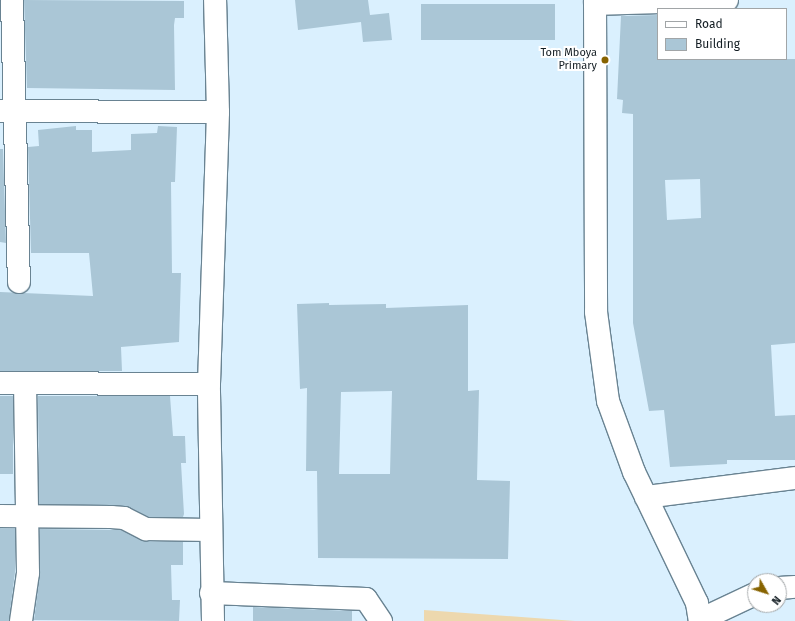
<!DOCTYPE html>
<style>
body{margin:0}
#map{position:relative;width:795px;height:621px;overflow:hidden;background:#daf0fe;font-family:"Fira Sans",sans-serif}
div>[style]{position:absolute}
.green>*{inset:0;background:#edd8ae}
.building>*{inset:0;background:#aac6d6;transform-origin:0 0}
.roads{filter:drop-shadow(1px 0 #698392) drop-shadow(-1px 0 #698392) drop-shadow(0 1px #698392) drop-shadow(0 -1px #698392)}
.minor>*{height:22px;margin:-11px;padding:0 11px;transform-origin:11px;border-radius:11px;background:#fff}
.dots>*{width:11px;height:11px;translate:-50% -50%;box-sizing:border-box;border:2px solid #fff;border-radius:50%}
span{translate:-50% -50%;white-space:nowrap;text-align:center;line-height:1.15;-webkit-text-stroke:4px #fff;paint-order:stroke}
.poi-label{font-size:11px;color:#131d23}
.right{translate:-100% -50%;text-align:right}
.legend{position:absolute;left:657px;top:8px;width:130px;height:52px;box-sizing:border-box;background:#fff;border:1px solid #a1a5a7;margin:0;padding:5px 7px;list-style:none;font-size:12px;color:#131d23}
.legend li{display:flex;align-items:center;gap:8px;height:20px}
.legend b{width:20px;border:1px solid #a1a5a7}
.north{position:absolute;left:747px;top:573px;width:40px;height:40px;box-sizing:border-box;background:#fff;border:1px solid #a1a5a7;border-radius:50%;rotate:129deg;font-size:11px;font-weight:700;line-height:16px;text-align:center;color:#131d23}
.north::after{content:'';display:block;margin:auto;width:14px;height:18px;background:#876300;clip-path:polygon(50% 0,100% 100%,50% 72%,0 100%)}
</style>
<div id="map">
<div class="green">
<i style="clip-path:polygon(424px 610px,575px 621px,424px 621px)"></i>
</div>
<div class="building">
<i style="clip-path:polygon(24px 0,184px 1px,184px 18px,175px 18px,174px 25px,175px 90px,27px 88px)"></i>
<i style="clip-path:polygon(295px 0,368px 0,370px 15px,389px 13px,392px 40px,363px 42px,361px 22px,298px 30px)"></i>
<i style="left:421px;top:4px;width:134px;height:36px"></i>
<i style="clip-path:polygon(evenodd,658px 15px,658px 59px,795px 59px,795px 343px,771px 345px,775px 416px,795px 415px,795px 460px,727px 460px,727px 464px,670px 467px,664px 410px,649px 411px,633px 323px,633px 114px,622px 113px,623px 100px,617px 99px,621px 16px,658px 15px,700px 179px,701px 218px,667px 220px,665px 180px,700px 179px)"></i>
<i style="clip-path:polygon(76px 126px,76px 130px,92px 130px,92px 152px,131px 150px,131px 134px,157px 133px,158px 126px,177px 127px,175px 182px,171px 182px,172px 273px,181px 273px,179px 342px,121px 347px,122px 371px,0 371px,0 292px,93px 296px,89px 253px,31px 253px,28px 147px,39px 146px,38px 130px)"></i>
<i style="clip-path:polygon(0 149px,3px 149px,6px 243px,0 242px)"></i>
<i style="clip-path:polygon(evenodd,329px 303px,329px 305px,386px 304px,386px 308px,468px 305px,468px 391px,479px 390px,477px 480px,510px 481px,508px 559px,318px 558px,317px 471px,306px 471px,307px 388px,300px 389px,297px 304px,329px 303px,392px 391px,390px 474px,339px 474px,341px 392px,392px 391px)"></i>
<i style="left:0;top:396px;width:13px;height:78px"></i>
<i style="clip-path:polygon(38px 396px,170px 396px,173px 436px,185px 436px,186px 463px,181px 463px,184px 514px,183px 517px,149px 517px,125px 506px,39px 504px)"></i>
<i style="clip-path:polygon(0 528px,15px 529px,15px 572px,9px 621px,0 621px)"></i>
<i style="clip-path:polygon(40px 529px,121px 530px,145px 541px,183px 542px,183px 565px,171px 565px,172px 600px,180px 600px,179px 621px,34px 620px,40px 573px)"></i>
<i style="clip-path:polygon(253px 607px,352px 611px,352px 621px,253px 621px)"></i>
</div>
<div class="roads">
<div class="minor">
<i style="left:12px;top:0;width:282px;rotate:88.6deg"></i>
<i style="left:595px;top:0;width:312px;rotate:89.8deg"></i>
<i style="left:596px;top:312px;width:90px;rotate:82.3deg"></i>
<i style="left:608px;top:401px;width:76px;rotate:69.9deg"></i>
<i style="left:634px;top:472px;width:145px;rotate:64.3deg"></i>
<i style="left:697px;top:603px;width:18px;rotate:81deg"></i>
<i style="left:595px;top:4px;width:132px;rotate:-1.7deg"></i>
<i style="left:0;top:111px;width:218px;rotate:0.3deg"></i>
<i style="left:0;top:383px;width:209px;rotate:0.3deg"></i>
<i style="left:646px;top:497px;width:150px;rotate:-7.3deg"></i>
<i style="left:0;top:516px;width:111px;rotate:0.5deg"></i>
<i style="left:111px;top:517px;width:13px;rotate:4deg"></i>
<i style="left:124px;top:518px;width:25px;rotate:27deg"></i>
<i style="left:146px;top:529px;width:64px;rotate:0.9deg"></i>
<i style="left:779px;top:588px;width:16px;rotate:-4deg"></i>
<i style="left:211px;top:593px;width:155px;rotate:2.2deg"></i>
<i style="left:366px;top:599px;width:27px;rotate:56deg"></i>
<i style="left:700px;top:620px;width:61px;rotate:-25.3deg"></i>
<i style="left:21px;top:621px;width:49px;rotate:-81.7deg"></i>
<i style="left:28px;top:573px;width:189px;rotate:-90.9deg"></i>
<i style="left:213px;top:621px;width:237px;rotate:-91deg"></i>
<i style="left:209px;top:384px;width:272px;rotate:-88.1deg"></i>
<i style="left:218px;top:112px;width:112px;rotate:-91.5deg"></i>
</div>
</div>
<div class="dots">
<i style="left:605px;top:60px;background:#876300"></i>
</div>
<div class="poi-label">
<span class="right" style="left:597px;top:60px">Tom Mboya<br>Primary</span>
</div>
<ul class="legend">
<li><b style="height:5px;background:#fff"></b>Road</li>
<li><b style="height:11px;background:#aac6d6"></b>Building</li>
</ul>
<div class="north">N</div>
</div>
